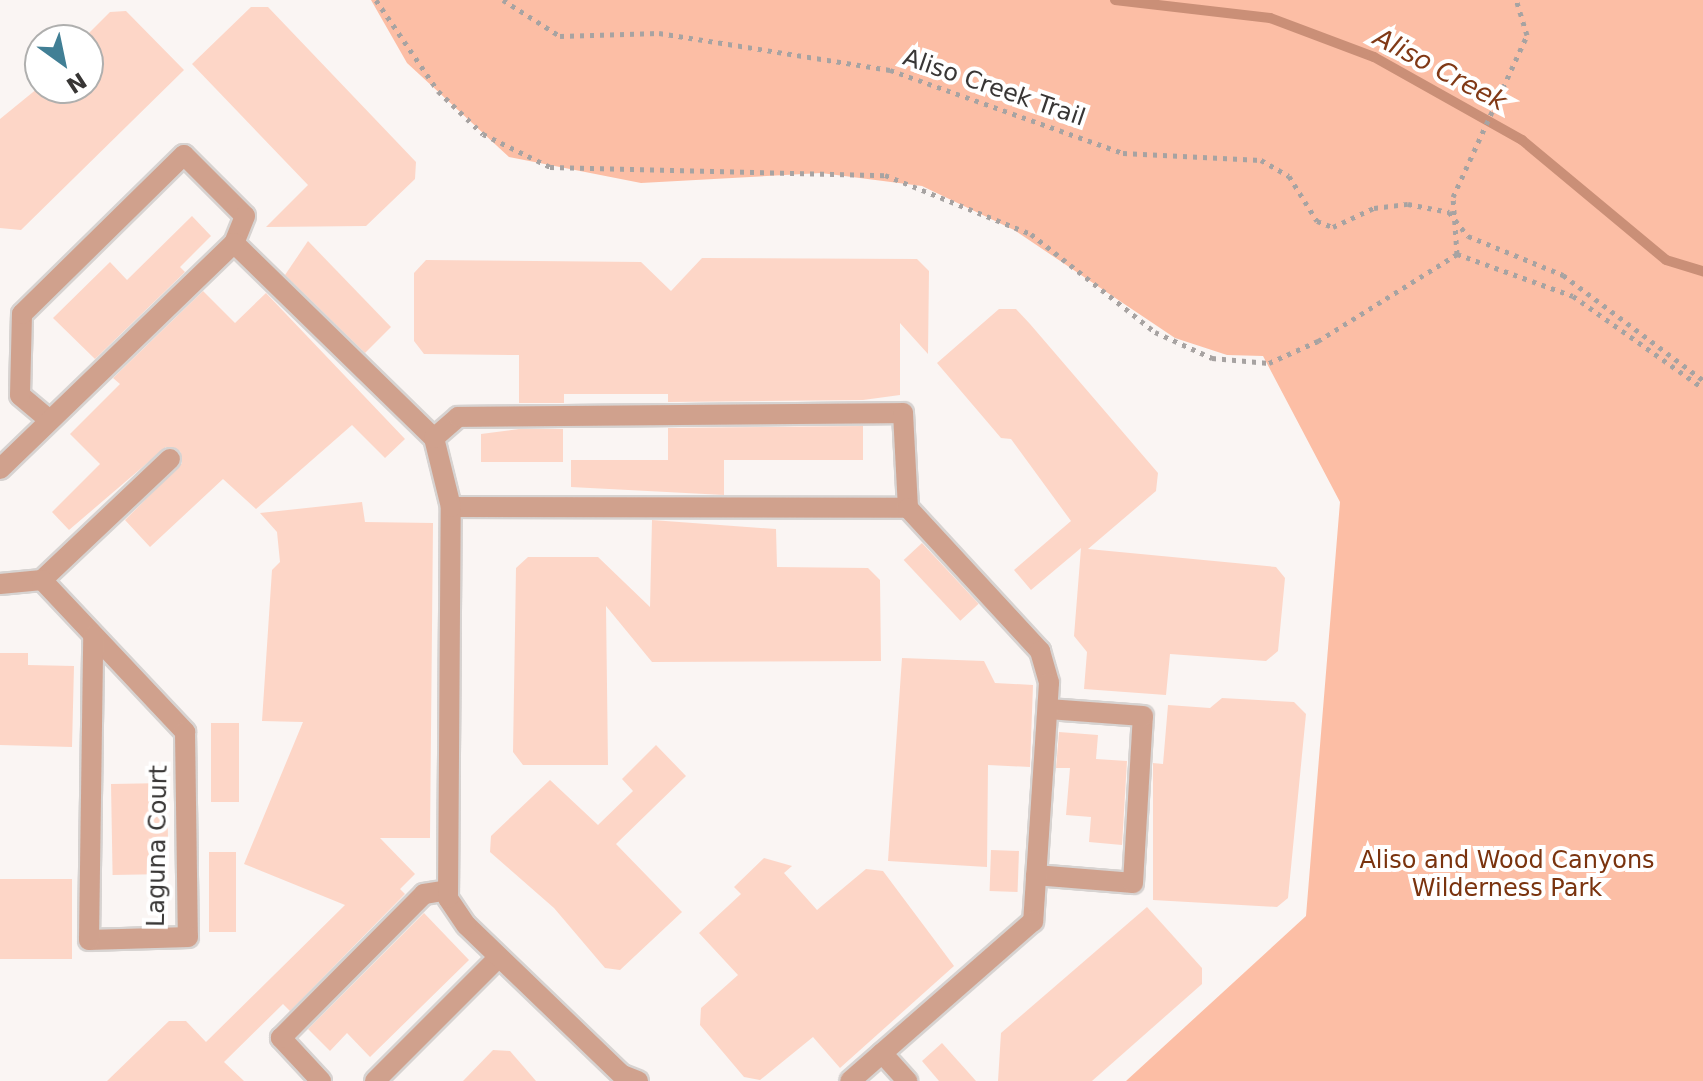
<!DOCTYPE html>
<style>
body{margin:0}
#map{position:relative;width:1703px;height:1081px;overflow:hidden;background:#faf5f3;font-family:"DejaVu Sans",sans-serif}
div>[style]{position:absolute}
.green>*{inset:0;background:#fcbea5}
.stream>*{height:10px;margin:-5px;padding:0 5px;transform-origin:5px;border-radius:5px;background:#ca8f77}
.building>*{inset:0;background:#fdd6c7;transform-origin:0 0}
.path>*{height:5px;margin-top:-2.5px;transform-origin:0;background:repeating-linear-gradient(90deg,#a7a3a2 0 4px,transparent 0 10px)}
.roads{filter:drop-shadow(2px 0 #d7d3d1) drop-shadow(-2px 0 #d7d3d1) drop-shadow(0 2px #d7d3d1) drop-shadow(0 -2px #d7d3d1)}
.minor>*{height:20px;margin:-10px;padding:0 10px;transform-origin:10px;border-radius:10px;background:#d0a18d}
span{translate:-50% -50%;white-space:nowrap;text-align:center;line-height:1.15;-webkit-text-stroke:8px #fff;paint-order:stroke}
.street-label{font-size:24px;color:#383635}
.park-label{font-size:24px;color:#7a330e}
.water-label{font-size:26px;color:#813916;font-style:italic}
.north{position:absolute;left:24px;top:24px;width:80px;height:80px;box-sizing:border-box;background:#fff;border:2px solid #afafae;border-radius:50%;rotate:147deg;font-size:22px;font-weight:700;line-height:32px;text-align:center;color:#383635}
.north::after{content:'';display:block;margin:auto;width:28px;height:36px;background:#417f95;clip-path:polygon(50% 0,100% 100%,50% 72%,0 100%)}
</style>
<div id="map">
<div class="green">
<i style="clip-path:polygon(371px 0,1703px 0,1703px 1081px,1126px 1081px,1306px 916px,1340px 502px,1263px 356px,1227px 355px,1175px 338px,1014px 230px,922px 186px,821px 173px,641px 183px,509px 157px,407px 63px)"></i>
</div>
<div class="stream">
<i style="left:1115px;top:0;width:156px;rotate:6.6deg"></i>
<i style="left:1270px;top:18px;width:111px;rotate:20.6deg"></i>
<i style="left:1374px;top:57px;width:170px;rotate:29.3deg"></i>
<i style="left:1522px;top:140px;width:187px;rotate:39.8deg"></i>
<i style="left:1666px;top:260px;width:39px;rotate:17deg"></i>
</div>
<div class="building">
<i style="clip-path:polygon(251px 7px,268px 7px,416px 162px,415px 179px,366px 226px,266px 227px,308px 185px,192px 64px)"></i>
<i style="clip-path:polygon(126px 11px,184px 70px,21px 230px,0 228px,0 119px,38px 88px,88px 88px,85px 37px,110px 12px)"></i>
<i style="clip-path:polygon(192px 216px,211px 236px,180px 267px,185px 272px,95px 359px,53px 318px,110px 262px,127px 280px)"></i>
<i style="clip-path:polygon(308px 241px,391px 327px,365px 353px,285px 275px)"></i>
<i style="clip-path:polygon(702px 258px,917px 259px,929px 271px,928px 354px,900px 323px,900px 395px,863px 400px,668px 402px,668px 394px,564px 394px,564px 403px,519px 403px,519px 355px,424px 354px,414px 341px,414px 273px,426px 260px,641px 262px,671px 291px)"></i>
<i style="clip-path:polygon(203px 291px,235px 323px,266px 293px,405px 439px,385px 458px,352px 425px,256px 509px,223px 479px,150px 547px,125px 520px,182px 463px,180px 451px,166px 447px,69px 530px,52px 512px,100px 464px,70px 434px,120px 384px,113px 378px)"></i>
<i style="clip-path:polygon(999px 309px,1016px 309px,1030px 324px,1158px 473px,1156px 491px,1088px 549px,1276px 567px,1285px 578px,1278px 651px,1266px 661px,1170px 654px,1166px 695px,1084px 689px,1087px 652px,1074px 636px,1081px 548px,1031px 590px,1014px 570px,1071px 521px,1011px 439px,1001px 438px,937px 363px)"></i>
<i style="clip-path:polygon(863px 426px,863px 460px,724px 460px,724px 495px,571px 487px,571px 460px,668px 460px,668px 428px)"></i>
<i style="clip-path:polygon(519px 429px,563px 429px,563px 462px,481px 462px,481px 434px)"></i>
<i style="clip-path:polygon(362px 502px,365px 522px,433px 523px,430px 838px,380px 838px,415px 874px,400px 889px,405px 894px,290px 1011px,283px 1004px,224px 1062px,244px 1081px,107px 1081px,169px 1021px,186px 1021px,206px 1042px,345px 905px,244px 864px,303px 722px,262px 721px,272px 570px,280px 562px,277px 532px,260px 513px)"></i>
<i style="clip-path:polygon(652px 520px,776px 529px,777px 567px,868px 568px,880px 580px,881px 661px,652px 662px,606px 606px,608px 765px,523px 765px,513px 752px,516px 568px,528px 557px,598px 557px,650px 607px)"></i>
<i style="left:922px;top:543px;width:83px;height:25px;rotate:47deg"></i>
<i style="clip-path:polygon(0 653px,28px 653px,28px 665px,74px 666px,72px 747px,0 745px)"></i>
<i style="clip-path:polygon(902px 658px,984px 661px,995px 683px,1033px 685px,1030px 767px,988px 765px,987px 867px,888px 861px)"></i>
<i style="clip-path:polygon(1222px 698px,1294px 702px,1306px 714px,1288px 898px,1277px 907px,1153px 900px,1153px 763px,1163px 764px,1168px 705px,1210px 708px)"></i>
<i style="left:211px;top:723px;width:28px;height:79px"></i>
<i style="clip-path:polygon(1059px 732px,1098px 735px,1096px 759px,1127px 761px,1122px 845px,1089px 842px,1091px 817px,1066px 815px,1070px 768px,1056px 768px)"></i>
<i style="clip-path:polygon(656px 745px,686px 776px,616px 844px,682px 912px,620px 970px,605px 968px,554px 908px,490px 852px,491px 836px,550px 780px,598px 825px,633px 791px,622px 779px)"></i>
<i style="left:167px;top:783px;width:91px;height:56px;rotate:89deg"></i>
<i style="left:991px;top:850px;width:28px;height:41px;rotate:2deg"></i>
<i style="left:209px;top:852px;width:27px;height:80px"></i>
<i style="clip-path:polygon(764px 858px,792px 866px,784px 873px,817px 910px,866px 869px,883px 871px,954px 966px,840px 1068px,813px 1037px,760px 1080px,744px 1077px,700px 1025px,701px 1008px,738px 975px,699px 933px,741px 894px,734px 887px)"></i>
<i style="left:72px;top:879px;width:80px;height:72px;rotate:90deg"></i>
<i style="clip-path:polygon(1147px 907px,1202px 968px,1202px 984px,1092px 1081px,998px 1081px,1001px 1033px)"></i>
<i style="clip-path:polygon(424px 913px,469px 960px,370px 1057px,347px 1033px,330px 1051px,308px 1029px)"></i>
<i style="clip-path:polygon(942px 1043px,976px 1081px,939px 1081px,922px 1061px)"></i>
<i style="clip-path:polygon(493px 1050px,510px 1051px,536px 1081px,463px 1081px)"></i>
</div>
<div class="path">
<i style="left:376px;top:0;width:110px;rotate:55.7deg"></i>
<i style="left:438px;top:91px;width:62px;rotate:43.7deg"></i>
<i style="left:483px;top:134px;width:75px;rotate:26.2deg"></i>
<i style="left:550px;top:167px;width:335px;rotate:1.4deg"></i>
<i style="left:885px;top:175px;width:157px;rotate:22deg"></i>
<i style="left:1031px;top:234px;width:158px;rotate:38.3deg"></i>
<i style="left:1155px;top:332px;width:63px;rotate:24.5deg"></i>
<i style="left:1212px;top:358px;width:57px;rotate:5deg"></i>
<i style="left:1269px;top:363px;width:54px;rotate:-24.2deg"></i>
<i style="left:1318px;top:341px;width:164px;rotate:-32deg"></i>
<i style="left:503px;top:0;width:67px;rotate:32.3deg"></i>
<i style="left:560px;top:36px;width:99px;rotate:-1.7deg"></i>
<i style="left:659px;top:33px;width:234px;rotate:9.1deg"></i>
<i style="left:890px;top:70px;width:247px;rotate:19.6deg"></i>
<i style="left:1123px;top:153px;width:138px;rotate:2.9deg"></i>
<i style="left:1261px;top:160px;width:32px;rotate:30deg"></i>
<i style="left:1289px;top:176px;width:53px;rotate:58.1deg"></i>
<i style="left:1317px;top:221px;width:17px;rotate:21deg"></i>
<i style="left:1333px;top:227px;width:45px;rotate:-24.9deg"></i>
<i style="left:1374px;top:208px;width:34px;rotate:-7deg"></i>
<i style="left:1408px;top:204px;width:42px;rotate:11deg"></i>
<i style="left:1449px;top:212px;width:31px;rotate:52deg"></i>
<i style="left:1468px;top:236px;width:103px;rotate:22.3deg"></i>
<i style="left:1563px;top:275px;width:175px;rotate:36.9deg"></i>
<i style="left:1457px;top:254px;width:123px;rotate:19.9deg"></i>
<i style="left:1573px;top:296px;width:159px;rotate:35.3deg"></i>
<i style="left:1457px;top:254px;width:57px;rotate:-94deg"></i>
<i style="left:1453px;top:197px;width:178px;rotate:-65.4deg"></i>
<i style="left:1527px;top:35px;width:37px;rotate:-107deg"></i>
</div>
<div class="roads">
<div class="minor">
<i style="left:47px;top:418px;width:35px;rotate:-140deg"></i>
<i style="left:20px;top:395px;width:81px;rotate:-88.6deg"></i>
<i style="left:22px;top:314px;width:227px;rotate:-44.5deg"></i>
<i style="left:184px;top:155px;width:86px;rotate:45deg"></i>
<i style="left:245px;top:216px;width:29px;rotate:112deg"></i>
<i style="left:234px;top:243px;width:279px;rotate:44.3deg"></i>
<i style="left:0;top:469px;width:325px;rotate:-44deg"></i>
<i style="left:451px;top:507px;width:457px;rotate:0.1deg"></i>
<i style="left:42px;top:580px;width:176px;rotate:-43.4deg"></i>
<i style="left:0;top:584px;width:42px;rotate:-5.4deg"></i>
<i style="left:42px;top:580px;width:209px;rotate:46.7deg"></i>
<i style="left:185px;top:732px;width:205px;rotate:89.2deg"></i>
<i style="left:188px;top:937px;width:99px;rotate:178.3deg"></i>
<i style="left:89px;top:940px;width:304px;rotate:-89.2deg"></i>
<i style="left:1036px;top:875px;width:97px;rotate:4.7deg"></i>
<i style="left:1133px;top:883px;width:167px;rotate:-86.6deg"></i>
<i style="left:1143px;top:716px;width:95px;rotate:-175.8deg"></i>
<i style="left:882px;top:1053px;width:38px;rotate:48deg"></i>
<i style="left:321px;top:1081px;width:59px;rotate:-132.9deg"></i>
<i style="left:281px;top:1038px;width:203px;rotate:-45.2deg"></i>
<i style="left:424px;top:894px;width:24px;rotate:-9deg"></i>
<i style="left:375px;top:1081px;width:175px;rotate:-45deg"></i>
<i style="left:638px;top:1081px;width:17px;rotate:-159deg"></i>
<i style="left:622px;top:1075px;width:216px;rotate:-136.1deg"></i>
<i style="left:466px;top:925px;width:32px;rotate:-124deg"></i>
<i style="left:448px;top:898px;width:391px;rotate:-89.6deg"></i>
<i style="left:451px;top:507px;width:71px;rotate:-103.8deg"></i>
<i style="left:434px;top:438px;width:32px;rotate:-41deg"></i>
<i style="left:458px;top:417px;width:445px;rotate:-0.5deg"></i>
<i style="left:903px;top:413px;width:95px;rotate:87deg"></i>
<i style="left:908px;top:508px;width:195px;rotate:47.3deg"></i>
<i style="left:1040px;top:651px;width:33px;rotate:74deg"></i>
<i style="left:1049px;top:683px;width:239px;rotate:93.8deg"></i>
<i style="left:1033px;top:921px;width:243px;rotate:138.8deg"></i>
</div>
</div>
<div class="street-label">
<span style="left:994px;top:88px;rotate:19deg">Aliso Creek Trail</span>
<span style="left:158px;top:846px;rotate:-89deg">Laguna Court</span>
</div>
<div class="park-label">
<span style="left:1507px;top:875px">Aliso and Wood Canyons<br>Wilderness Park</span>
</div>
<div class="water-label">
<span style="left:1440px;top:70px;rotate:28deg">Aliso Creek</span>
</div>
<div class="north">N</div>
</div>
